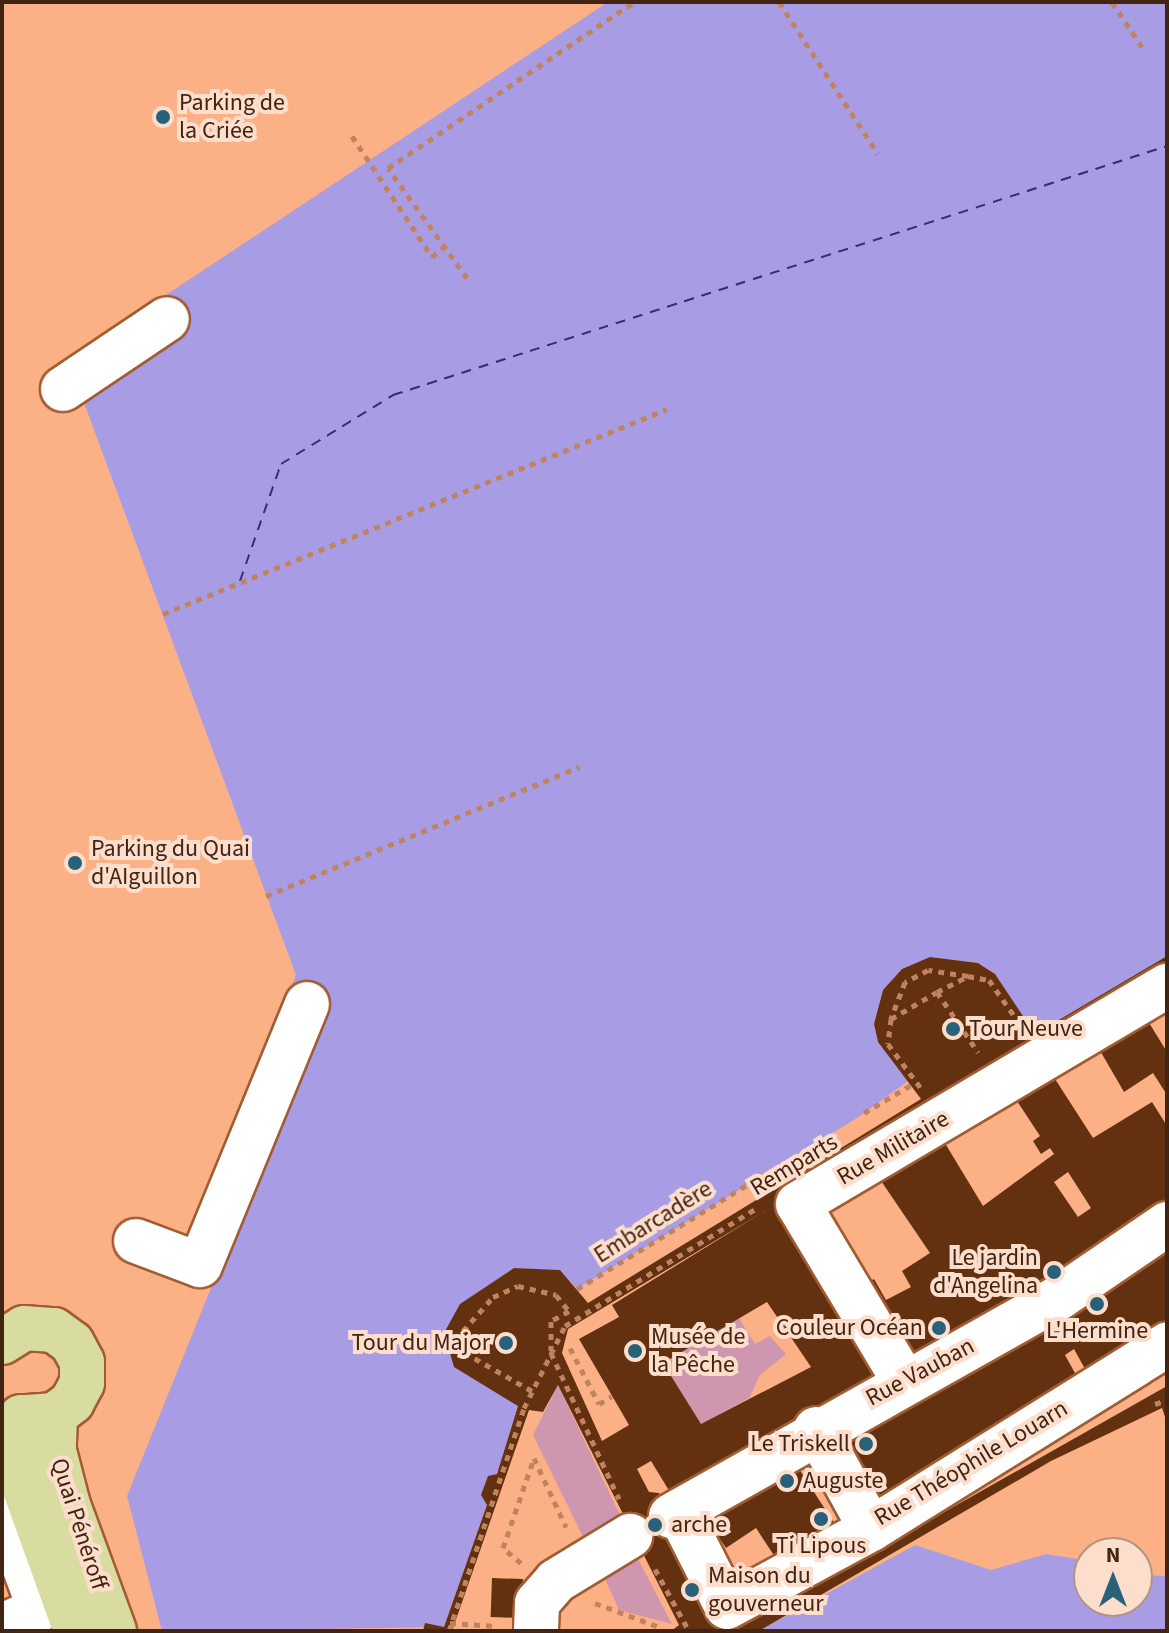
<!DOCTYPE html>
<meta charset="utf-8">
<style>
body{margin:0}
#map{position:relative;width:1169px;height:1633px;overflow:hidden;background:#fcb085;font-family:"Source Sans 3",sans-serif}
div>[style]{position:absolute}
.green>*{inset:0;background:#ce96af}
.water>*{inset:0;background:#a89ce5}
.pier>*{inset:0;background:#fcb085;transform-origin:0 0}
.ferry>*{height:2px;margin-top:-1px;transform-origin:0;background:repeating-linear-gradient(90deg,#3f277b 0 10px,transparent 0 18px)}
.building>*{inset:0;background:#63310f;transform-origin:0 0}
.path>*{height:5px;margin-top:-2.5px;transform-origin:0;background:repeating-linear-gradient(90deg,#bf8360 0 6px,transparent 0 12px)}
.roads{filter:drop-shadow(2px 0 #a15c32) drop-shadow(-2px 0 #a15c32) drop-shadow(0 2px #a15c32) drop-shadow(0 -2px #a15c32)}
.minor>*{height:44px;margin:-22px;padding:0 22px;transform-origin:22px;border-radius:22px;background:#fff}
.major>*{height:44px;margin:-22px;padding:0 22px;transform-origin:22px;border-radius:22px;background:#d9dca1}
.dots>*{width:22px;height:22px;translate:-50% -50%;box-sizing:border-box;border:4px solid #fddecc;border-radius:50%}
span{translate:-50% -50%;white-space:nowrap;text-align:center;line-height:1.15;-webkit-text-stroke:8px #fddecc;paint-order:stroke}
.poi-label{font-size:24px;color:#412412}
.left{translate:0 -50%;text-align:left}
.right{translate:-100% -50%;text-align:right}
.street-label{font-size:24px;color:#412412}
.frame{position:absolute;inset:0;border:4px solid #412412;pointer-events:none}
.north{position:absolute;left:1073px;top:1537px;width:80px;height:80px;box-sizing:border-box;background:#fddecc;border:2px solid #b29482;border-radius:50%;rotate:0deg;font-size:22px;font-weight:700;line-height:32px;text-align:center;color:#412412}
.north::after{content:'';display:block;margin:auto;width:28px;height:36px;background:#29617b;clip-path:polygon(50% 0,100% 100%,50% 72%,0 100%)}
</style>
<div id="map">
<div class="green">
<i style="clip-path:polygon(739px 1318px,755px 1344px,770px 1336px,786px 1354px,760px 1375px,749px 1398px,701px 1424px,663px 1363px)"></i>
<i style="clip-path:polygon(558px 1385px,625px 1526px,587px 1545px,533px 1435px)"></i>
<i style="clip-path:polygon(638px 1559px,672px 1624px,619px 1610px,603px 1574px)"></i>
</div>
<div class="water">
<i style="clip-path:polygon(608px 2px,1167px 2px,1167px 956px,1035px 1034px,995px 974px,979px 963px,930px 957px,902px 969px,883px 990px,874px 1024px,878px 1042px,911px 1085px,577px 1289px,560px 1270px,514px 1268px,461px 1304px,444px 1333px,518px 1406px,497px 1474px,488px 1476px,481px 1495px,487px 1505px,444px 1627px,162px 1631px,127px 1496px,284px 1107px,249px 1094px,296px 975px,80px 392px,185px 327px,163px 297px)"></i>
<i style="clip-path:polygon(915px 1545px,991px 1570px,1046px 1554px,1089px 1561px,1089px 1601px,1137px 1601px,1137px 1575px,1167px 1576px,1167px 1631px,759px 1631px)"></i>
</div>
<div class="pier">
<i style="left:908px;top:1081px;width:22px;height:392px;rotate:54deg"></i>
</div>
<div class="ferry">
<i style="left:240px;top:581px;width:124px;rotate:-70.7deg"></i>
<i style="left:281px;top:464px;width:132px;rotate:-31.6deg"></i>
<i style="left:393px;top:395px;width:813px;rotate:-17.83deg"></i>
</div>
<div class="building">
<i style="clip-path:polygon(evenodd,1167px 956px,1167px 970px,778px 1202px,887px 1372px,676px 1502px,651px 1461px,637px 1469px,649px 1492px,659px 1493px,736px 1630px,1167px 1386px,1167px 1423px,1162px 1408px,1051px 1461px,759px 1631px,671px 1631px,679px 1625px,558px 1385px,543px 1412px,529px 1410px,452px 1631px,423px 1631px,425px 1623px,444px 1627px,487px 1505px,481px 1495px,488px 1476px,497px 1474px,518px 1406px,454px 1367px,444px 1333px,460px 1304px,514px 1268px,560px 1270px,588px 1303px,921px 1099px,878px 1042px,874px 1024px,883px 990px,902px 969px,930px 957px,978px 963px,995px 974px,1035px 1034px,1167px 956px,768px 1209px,612px 1305px,619px 1317px,579px 1339px,629px 1425px,602px 1441px,562px 1353px,568px 1329px,768px 1209px,1167px 956px,767px 1302px,811px 1367px,701px 1424px,663px 1363px,767px 1302px)"></i>
<i style="clip-path:polygon(1143px 1013px,1167px 1052px,1167px 1095px,1153px 1073px,1124px 1092px,1095px 1042px)"></i>
<i style="clip-path:polygon(evenodd,1048px 1068px,1093px 1138px,1152px 1102px,1167px 1126px,1167px 1203px,1035px 1291px,908px 1362px,860px 1287px,874px 1279px,886px 1300px,911px 1287px,902px 1271px,930px 1253px,875px 1172px,940px 1135px,983px 1206px,1054px 1154px,1050px 1148px,1041px 1154px,1033px 1141px,1040px 1136px,1011px 1092px,1048px 1068px,1068px 1172px,1091px 1208px,1078px 1217px,1054px 1182px,1068px 1172px)"></i>
<i style="clip-path:polygon(1167px 1240px,1167px 1331px,1090px 1378px,1074px 1349px,1065px 1355px,1081px 1384px,878px 1499px,843px 1436px)"></i>
<i style="clip-path:polygon(792px 1458px,834px 1523px,829px 1537px,775px 1557px,756px 1528px,726px 1548px,706px 1518px)"></i>
<i style="left:492px;top:1578px;width:31px;height:39px;rotate:2deg"></i>
</div>
<div class="path">
<i style="left:779px;top:2px;width:181px;rotate:56.9deg"></i>
<i style="left:1112px;top:2px;width:54px;rotate:56.3deg"></i>
<i style="left:352px;top:136px;width:145px;rotate:56.5deg"></i>
<i style="left:432px;top:257px;width:16px;rotate:-40deg"></i>
<i style="left:467px;top:278px;width:135px;rotate:-125.7deg"></i>
<i style="left:388px;top:168px;width:297px;rotate:-34deg"></i>
<i style="left:163px;top:614px;width:544px;rotate:-22.13deg"></i>
<i style="left:266px;top:896px;width:339px;rotate:-22.4deg"></i>
<i style="left:968px;top:976px;width:21px;rotate:11deg"></i>
<i style="left:989px;top:980px;width:57px;rotate:54.9deg"></i>
<i style="left:937px;top:992px;width:35px;rotate:-27deg"></i>
<i style="left:968px;top:976px;width:40px;rotate:-171.5deg"></i>
<i style="left:928px;top:970px;width:26px;rotate:152deg"></i>
<i style="left:905px;top:982px;width:40px;rotate:111deg"></i>
<i style="left:891px;top:1019px;width:53px;rotate:-30.4deg"></i>
<i style="left:937px;top:992px;width:73px;rotate:55.7deg"></i>
<i style="left:891px;top:1019px;width:25px;rotate:97deg"></i>
<i style="left:888px;top:1044px;width:54px;rotate:53.3deg"></i>
<i style="left:864px;top:1113px;width:55px;rotate:-30.8deg"></i>
<i style="left:577px;top:1289px;width:228px;rotate:-31.5deg"></i>
<i style="left:570px;top:1348px;width:63px;rotate:62.6deg"></i>
<i style="left:599px;top:1404px;width:15px;rotate:-32deg"></i>
<i style="left:532px;top:1391px;width:73px;rotate:-150.3deg"></i>
<i style="left:469px;top:1355px;width:25px;rotate:-104deg"></i>
<i style="left:463px;top:1331px;width:45px;rotate:-48.6deg"></i>
<i style="left:493px;top:1297px;width:27px;rotate:-24deg"></i>
<i style="left:518px;top:1286px;width:39px;rotate:13deg"></i>
<i style="left:556px;top:1295px;width:21px;rotate:51deg"></i>
<i style="left:569px;top:1311px;width:21px;rotate:151deg"></i>
<i style="left:551px;top:1321px;width:32px;rotate:90deg"></i>
<i style="left:551px;top:1353px;width:161px;rotate:65deg"></i>
<i style="left:1155px;top:1404px;width:13px;rotate:-18deg"></i>
<i style="left:521px;top:1563px;width:23px;rotate:-140deg"></i>
<i style="left:503px;top:1548px;width:95px;rotate:-71deg"></i>
<i style="left:534px;top:1458px;width:76px;rotate:65.1deg"></i>
<i style="left:655px;top:1569px;width:71px;rotate:61.3deg"></i>
<i style="left:595px;top:1603px;width:72px;rotate:20.5deg"></i>
<i style="left:450px;top:1623px;width:47px;rotate:3.7deg"></i>
<i style="left:449px;top:1631px;width:235px;rotate:-71.4deg"></i>
<i style="left:524px;top:1408px;width:92px;rotate:-63.4deg"></i>
<i style="left:565px;top:1326px;width:225px;rotate:-31.6deg"></i>
</div>
<div class="roads">
<div class="minor">
<i style="left:63px;top:389px;width:125px;rotate:-33.9deg"></i>
<i style="left:136px;top:1241px;width:68px;rotate:20.6deg"></i>
<i style="left:200px;top:1265px;width:282px;rotate:-67.7deg"></i>
<i style="left:904px;top:1381px;width:206px;rotate:-120.9deg"></i>
<i style="left:798px;top:1204px;width:429px;rotate:-30.6deg"></i>
<i style="left:816px;top:1429px;width:114px;rotate:61.2deg"></i>
<i style="left:2px;top:1507px;width:109px;rotate:69.6deg"></i>
<i style="left:40px;top:1609px;width:42px;rotate:155.9deg"></i>
<i style="left:679px;top:1512px;width:106px;rotate:63.2deg"></i>
<i style="left:727px;top:1607px;width:164px;rotate:-28.4deg"></i>
<i style="left:871px;top:1529px;width:349px;rotate:-31.9deg"></i>
<i style="left:671px;top:1516px;width:446px;rotate:-29.4deg"></i>
<i style="left:1060px;top:1297px;width:130px;rotate:-34.3deg"></i>
<i style="left:536px;top:1631px;width:28px;rotate:-88deg"></i>
<i style="left:537px;top:1603px;width:29px;rotate:-49deg"></i>
<i style="left:556px;top:1581px;width:87px;rotate:-31.3deg"></i>
</div>
<div class="major">
<i style="left:2px;top:1342px;width:26px;rotate:-32deg"></i>
<i style="left:24px;top:1328px;width:30px;rotate:4deg"></i>
<i style="left:54px;top:1330px;width:22px;rotate:36deg"></i>
<i style="left:72px;top:1343px;width:21px;rotate:62deg"></i>
<i style="left:82px;top:1362px;width:21px;rotate:90deg"></i>
<i style="left:82px;top:1383px;width:21px;rotate:118deg"></i>
<i style="left:72px;top:1402px;width:21px;rotate:143deg"></i>
<i style="left:55px;top:1415px;width:28px;rotate:176deg"></i>
<i style="left:55px;top:1415px;width:36px;rotate:92deg"></i>
<i style="left:54px;top:1451px;width:56px;rotate:75.5deg"></i>
<i style="left:68px;top:1505px;width:134px;rotate:69.9deg"></i>
<i style="left:21px;top:1417px;width:53px;rotate:93.2deg"></i>
<i style="left:18px;top:1470px;width:171px;rotate:70.2deg"></i>
</div>
</div>
<div class="dots">
<i style="left:163px;top:117px;background:#29617b"></i>
<i style="left:75px;top:863px;background:#29617b"></i>
<i style="left:953px;top:1029px;background:#29617b"></i>
<i style="left:1054px;top:1272px;background:#29617b"></i>
<i style="left:1097px;top:1304px;background:#29617b"></i>
<i style="left:939px;top:1328px;background:#29617b"></i>
<i style="left:506px;top:1343px;background:#29617b"></i>
<i style="left:635px;top:1351px;background:#29617b"></i>
<i style="left:866px;top:1444px;background:#29617b"></i>
<i style="left:787px;top:1481px;background:#29617b"></i>
<i style="left:821px;top:1519px;background:#29617b"></i>
<i style="left:655px;top:1525px;background:#29617b"></i>
<i style="left:692px;top:1590px;background:#29617b"></i>
</div>
<div class="poi-label">
<span class="left" style="left:179px;top:117px">Parking de<br>la Criée</span>
<span class="left" style="left:91px;top:863px">Parking du Quai<br>d'AIguillon</span>
<span class="left" style="left:969px;top:1029px">Tour Neuve</span>
<span class="right" style="left:1038px;top:1272px">Le jardin<br>d'Angelina</span>
<span class="right" style="left:923px;top:1328px">Couleur Océan</span>
<span style="left:1097px;top:1331px">L'Hermine</span>
<span class="left" style="left:651px;top:1351px">Musée de<br>la Pêche</span>
<span class="right" style="left:490px;top:1343px">Tour du Major</span>
<span class="right" style="left:850px;top:1444px">Le Triskell</span>
<span class="left" style="left:803px;top:1481px">Auguste</span>
<span class="left" style="left:671px;top:1525px">arche</span>
<span style="left:821px;top:1546px">Ti Lipous</span>
<span class="left" style="left:708px;top:1590px">Maison du<br>gouverneur</span>
</div>
<div class="street-label">
<span style="left:893px;top:1148px;rotate:-30deg">Rue Militaire</span>
<span style="left:794px;top:1165px;rotate:-31deg">Remparts</span>
<span style="left:653px;top:1222px;rotate:-32deg">Embarcadère</span>
<span style="left:920px;top:1372px;rotate:-28deg">Rue Vauban</span>
<span style="left:971px;top:1463px;rotate:-31deg">Rue Théophile Louarn</span>
<span style="left:79px;top:1524px;rotate:72deg">Quai Pénéroff</span>
</div>
<div class="frame"></div>
<div class="north">N</div>
</div>
